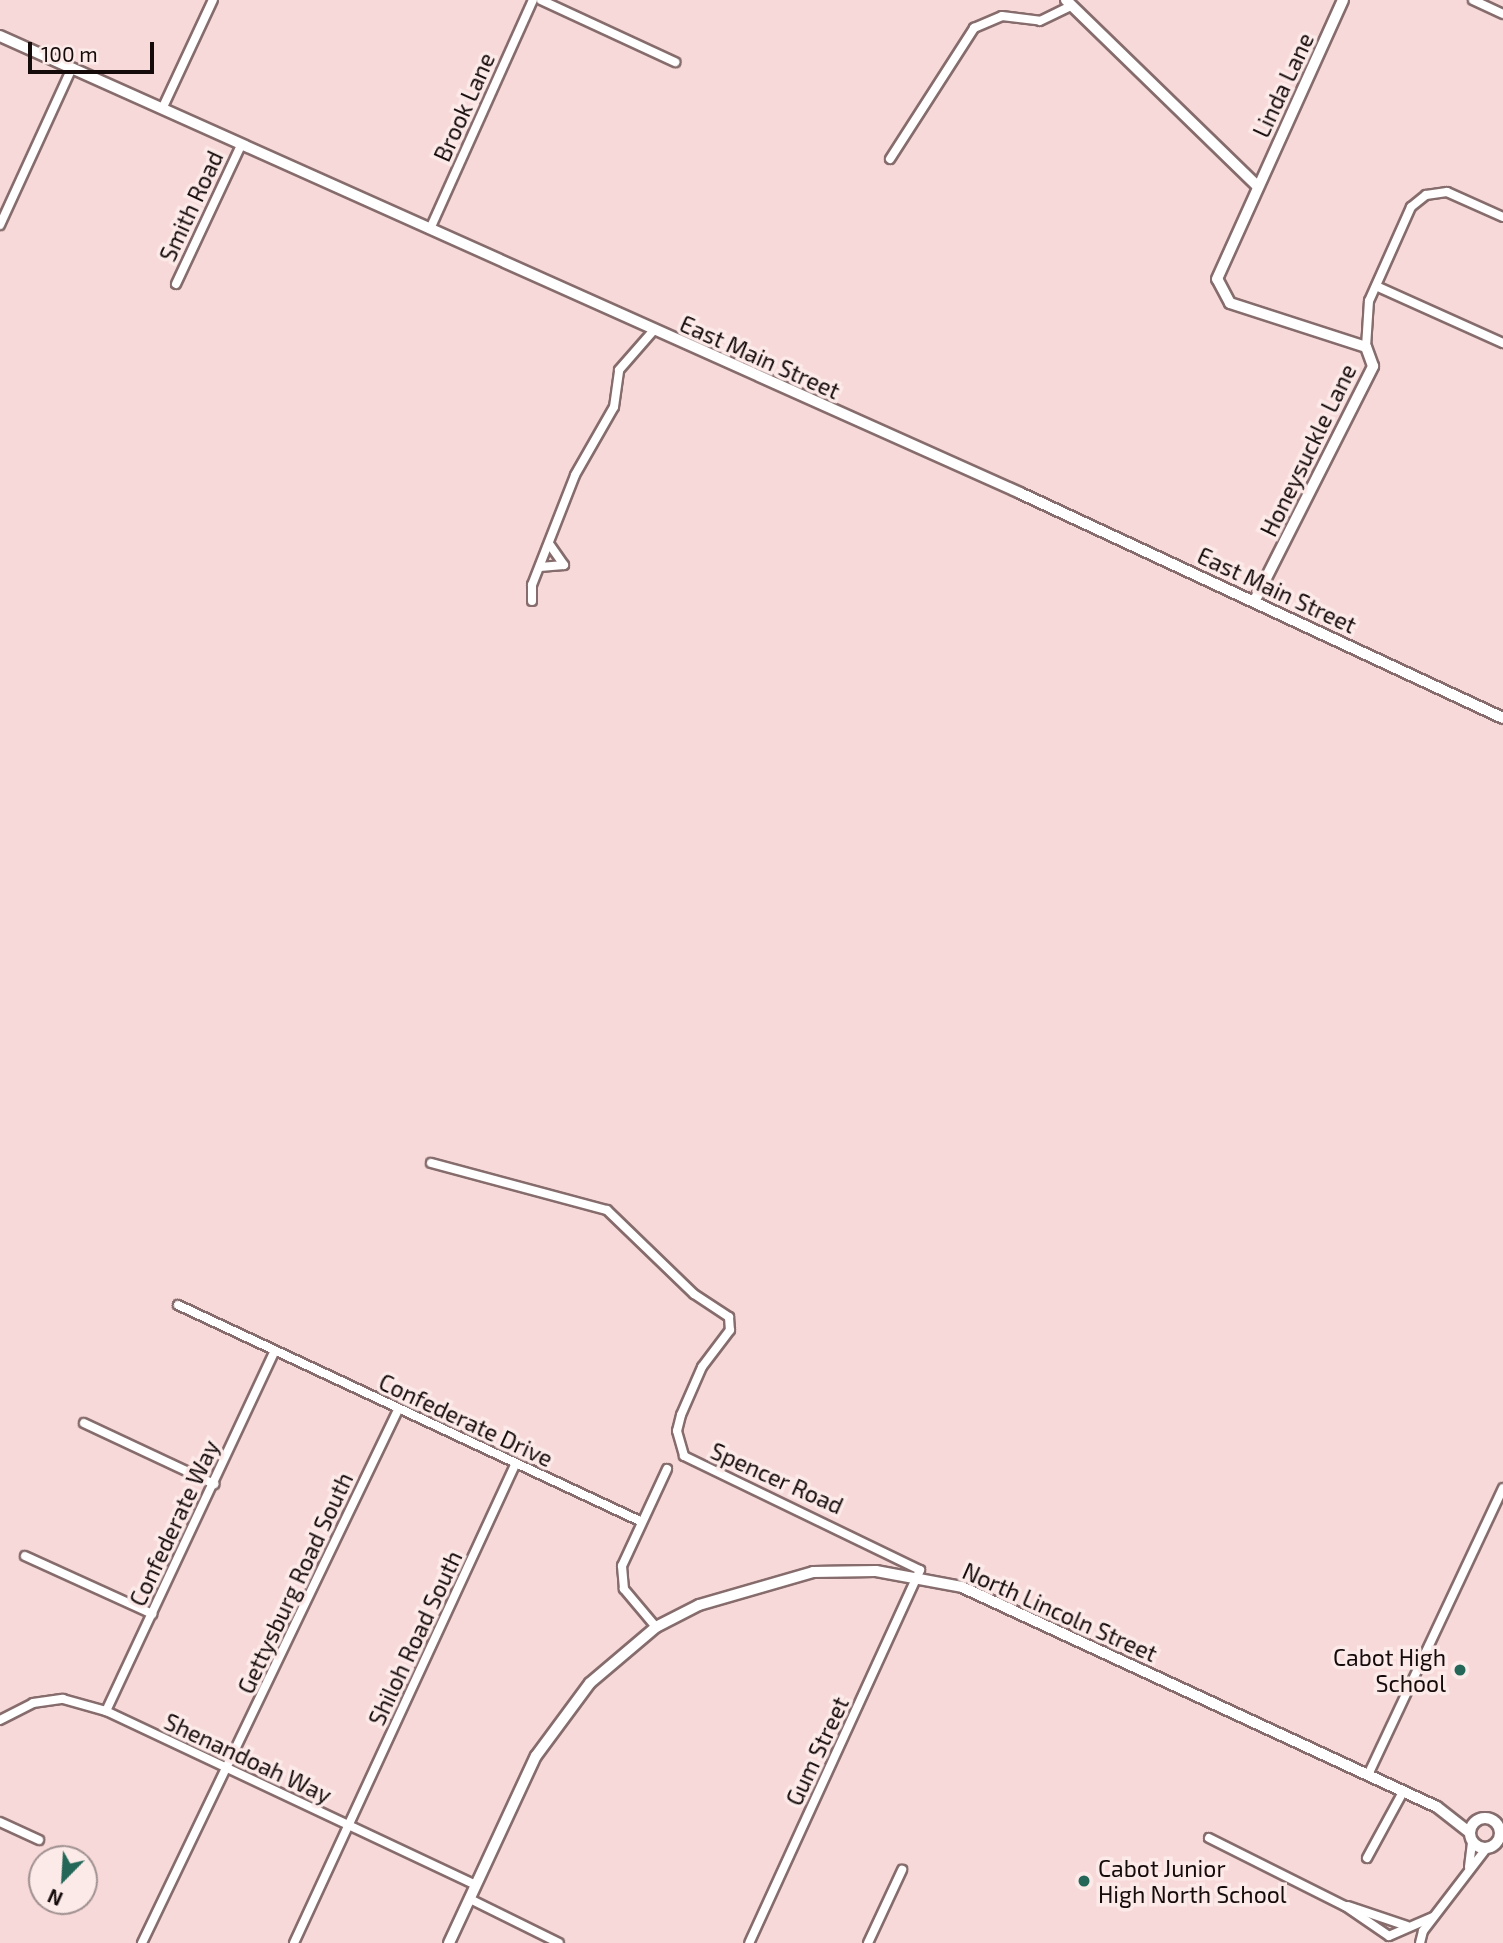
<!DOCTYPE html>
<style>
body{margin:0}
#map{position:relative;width:1503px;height:1943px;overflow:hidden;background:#f7d9d9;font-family:"Exo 2",sans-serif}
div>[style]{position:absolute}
.roads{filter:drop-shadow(2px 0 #866c6c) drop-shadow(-2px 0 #866c6c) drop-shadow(0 2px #866c6c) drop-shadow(0 -2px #866c6c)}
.minor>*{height:8px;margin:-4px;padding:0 4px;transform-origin:4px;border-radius:4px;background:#fff}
.tertiary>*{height:10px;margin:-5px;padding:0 5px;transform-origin:5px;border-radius:5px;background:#fff}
.tertiary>.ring{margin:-5px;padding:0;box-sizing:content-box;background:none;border:10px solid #fff;border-radius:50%}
.dots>*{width:19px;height:19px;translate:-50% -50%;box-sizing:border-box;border:4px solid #fceae9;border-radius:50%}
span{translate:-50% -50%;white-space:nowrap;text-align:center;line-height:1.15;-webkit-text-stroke:7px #fceae9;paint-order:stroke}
.street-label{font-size:23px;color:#150b0b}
.poi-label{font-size:23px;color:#150b0b}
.right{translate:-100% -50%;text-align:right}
.left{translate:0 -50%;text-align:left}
.north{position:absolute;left:28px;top:1845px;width:70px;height:70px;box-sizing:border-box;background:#fceae9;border:2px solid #a09190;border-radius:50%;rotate:204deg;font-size:19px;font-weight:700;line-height:28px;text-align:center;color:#150b0b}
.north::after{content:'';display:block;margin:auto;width:24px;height:32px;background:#246758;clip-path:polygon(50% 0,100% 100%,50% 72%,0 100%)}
.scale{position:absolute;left:28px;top:42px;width:126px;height:32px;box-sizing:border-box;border:4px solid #150b0b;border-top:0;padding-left:9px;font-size:21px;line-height:24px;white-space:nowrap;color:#150b0b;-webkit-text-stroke:5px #fceae9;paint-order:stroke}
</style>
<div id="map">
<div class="roads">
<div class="minor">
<i style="left:541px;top:0;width:148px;rotate:24.8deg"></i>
<i style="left:1473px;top:0;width:33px;rotate:25deg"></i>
<i style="left:163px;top:107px;width:118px;rotate:-65deg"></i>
<i style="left:890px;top:159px;width:156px;rotate:-57.3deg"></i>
<i style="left:974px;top:28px;width:30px;rotate:-23deg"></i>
<i style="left:1002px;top:16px;width:38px;rotate:7deg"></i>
<i style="left:1040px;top:21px;width:34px;rotate:-26deg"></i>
<i style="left:0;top:225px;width:173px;rotate:-65.4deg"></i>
<i style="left:430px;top:229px;width:251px;rotate:-65.8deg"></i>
<i style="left:176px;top:284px;width:153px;rotate:-64.9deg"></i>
<i style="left:1376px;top:286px;width:139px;rotate:24.2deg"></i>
<i style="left:1366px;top:347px;width:46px;rotate:-86.3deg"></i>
<i style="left:1369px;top:301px;width:103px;rotate:-65.9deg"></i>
<i style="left:1411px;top:207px;width:19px;rotate:-39deg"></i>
<i style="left:1426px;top:195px;width:21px;rotate:-8deg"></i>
<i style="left:1447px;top:192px;width:61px;rotate:24.1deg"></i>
<i style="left:540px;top:567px;width:24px;rotate:-5deg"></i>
<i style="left:564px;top:565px;width:24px;rotate:-125deg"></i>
<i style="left:532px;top:601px;width:16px;rotate:-90deg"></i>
<i style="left:532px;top:585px;width:118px;rotate:-68.6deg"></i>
<i style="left:575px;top:475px;width:78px;rotate:-60.2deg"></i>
<i style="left:614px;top:407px;width:37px;rotate:-82deg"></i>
<i style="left:619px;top:370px;width:52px;rotate:-48.9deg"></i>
<i style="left:431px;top:1163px;width:182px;rotate:15deg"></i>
<i style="left:607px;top:1210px;width:121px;rotate:44deg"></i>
<i style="left:694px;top:1294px;width:42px;rotate:33.3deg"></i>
<i style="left:729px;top:1317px;width:13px;rotate:86deg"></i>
<i style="left:730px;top:1330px;width:46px;rotate:127.1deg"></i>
<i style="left:702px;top:1367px;width:52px;rotate:113.6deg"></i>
<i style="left:681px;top:1415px;width:16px;rotate:104deg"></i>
<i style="left:677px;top:1431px;width:26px;rotate:74deg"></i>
<i style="left:684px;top:1456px;width:262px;rotate:25.8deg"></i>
<i style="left:920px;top:1570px;width:410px;rotate:114.6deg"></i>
<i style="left:178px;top:1305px;width:512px;rotate:25.06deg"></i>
<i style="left:84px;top:1423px;width:144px;rotate:25.1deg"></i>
<i style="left:25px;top:1556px;width:140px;rotate:24.5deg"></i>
<i style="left:656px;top:1627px;width:50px;rotate:-130.1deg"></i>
<i style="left:624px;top:1589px;width:23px;rotate:-95deg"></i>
<i style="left:622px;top:1566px;width:107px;rotate:-65.1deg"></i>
<i style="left:106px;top:1711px;width:398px;rotate:-64.9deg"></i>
<i style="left:0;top:1720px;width:37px;rotate:-27deg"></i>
<i style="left:33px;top:1703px;width:30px;rotate:-8deg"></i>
<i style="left:63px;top:1699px;width:45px;rotate:15.6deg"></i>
<i style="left:106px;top:1711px;width:409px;rotate:25.2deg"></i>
<i style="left:1368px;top:1775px;width:317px;rotate:-64.8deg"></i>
<i style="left:0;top:1822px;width:43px;rotate:24.8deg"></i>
<i style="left:1209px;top:1838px;width:152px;rotate:26.6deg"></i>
<i style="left:1345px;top:1906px;width:53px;rotate:34.3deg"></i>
<i style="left:1367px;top:1858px;width:75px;rotate:-61.4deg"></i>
<i style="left:1469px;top:1867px;width:25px;rotate:-83deg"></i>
<i style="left:470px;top:1899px;width:99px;rotate:26.3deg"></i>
<i style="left:1348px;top:1906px;width:62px;rotate:18.7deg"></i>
<i style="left:1389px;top:1936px;width:48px;rotate:-23.4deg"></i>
<i style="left:142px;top:1943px;width:591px;rotate:-64.35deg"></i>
<i style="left:294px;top:1943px;width:527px;rotate:-65.19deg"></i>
<i style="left:868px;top:1943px;width:81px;rotate:-65deg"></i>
<i style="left:1420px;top:1943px;width:12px;rotate:-76deg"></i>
<i style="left:1423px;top:1931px;width:103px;rotate:-52.5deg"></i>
</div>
<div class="tertiary">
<i style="left:1066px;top:0;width:267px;rotate:44.2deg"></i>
<i style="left:0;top:36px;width:1118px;rotate:24.13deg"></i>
<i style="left:1020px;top:493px;width:533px;rotate:24.98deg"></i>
<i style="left:1255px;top:600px;width:262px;rotate:-63.2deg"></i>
<i style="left:1373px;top:366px;width:20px;rotate:-110deg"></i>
<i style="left:1366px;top:347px;width:143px;rotate:-162.1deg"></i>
<i style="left:1230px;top:303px;width:27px;rotate:-118deg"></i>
<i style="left:1217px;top:279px;width:306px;rotate:-65.7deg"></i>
<i class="ring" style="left:1470px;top:1818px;width:20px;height:20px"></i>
<i style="left:449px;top:1943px;width:206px;rotate:-65.1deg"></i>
<i style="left:536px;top:1756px;width:91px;rotate:-53.5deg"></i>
<i style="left:590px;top:1683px;width:87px;rotate:-40.3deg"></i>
<i style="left:656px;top:1627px;width:48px;rotate:-27.1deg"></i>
<i style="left:699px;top:1605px;width:119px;rotate:-16.1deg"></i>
<i style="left:813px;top:1572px;width:63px;rotate:-0.9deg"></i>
<i style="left:876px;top:1571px;width:87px;rotate:10.5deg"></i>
<i style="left:962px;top:1587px;width:523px;rotate:24.85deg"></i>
<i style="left:1437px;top:1807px;width:41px;rotate:38deg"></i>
</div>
</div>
<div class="dots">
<i style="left:1460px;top:1670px;background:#246758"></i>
<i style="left:1084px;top:1881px;background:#246758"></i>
</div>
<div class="street-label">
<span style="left:1283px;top:85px;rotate:-65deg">Linda Lane</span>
<span style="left:464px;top:107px;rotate:-66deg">Brook Lane</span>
<span style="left:191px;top:206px;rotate:-65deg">Smith Road</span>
<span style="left:760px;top:357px;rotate:24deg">East Main Street</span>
<span style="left:1308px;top:450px;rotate:-64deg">Honeysuckle Lane</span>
<span style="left:1277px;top:590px;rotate:25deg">East Main Street</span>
<span style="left:466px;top:1420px;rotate:25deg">Confederate Drive</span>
<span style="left:777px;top:1478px;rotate:24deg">Spencer Road</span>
<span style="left:174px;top:1523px;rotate:-65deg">Confederate Way</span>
<span style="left:295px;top:1583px;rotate:-65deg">Gettysburg Road South</span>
<span style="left:1060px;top:1612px;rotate:24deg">North Lincoln Street</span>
<span style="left:415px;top:1638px;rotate:-65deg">Shiloh Road South</span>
<span style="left:817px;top:1751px;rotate:-65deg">Gum Street</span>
<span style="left:248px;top:1758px;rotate:25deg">Shenandoah Way</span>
</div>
<div class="poi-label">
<span class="right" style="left:1446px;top:1670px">Cabot High<br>School</span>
<span class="left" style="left:1098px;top:1881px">Cabot Junior<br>High North School</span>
</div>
<div class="north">N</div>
<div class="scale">100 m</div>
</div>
